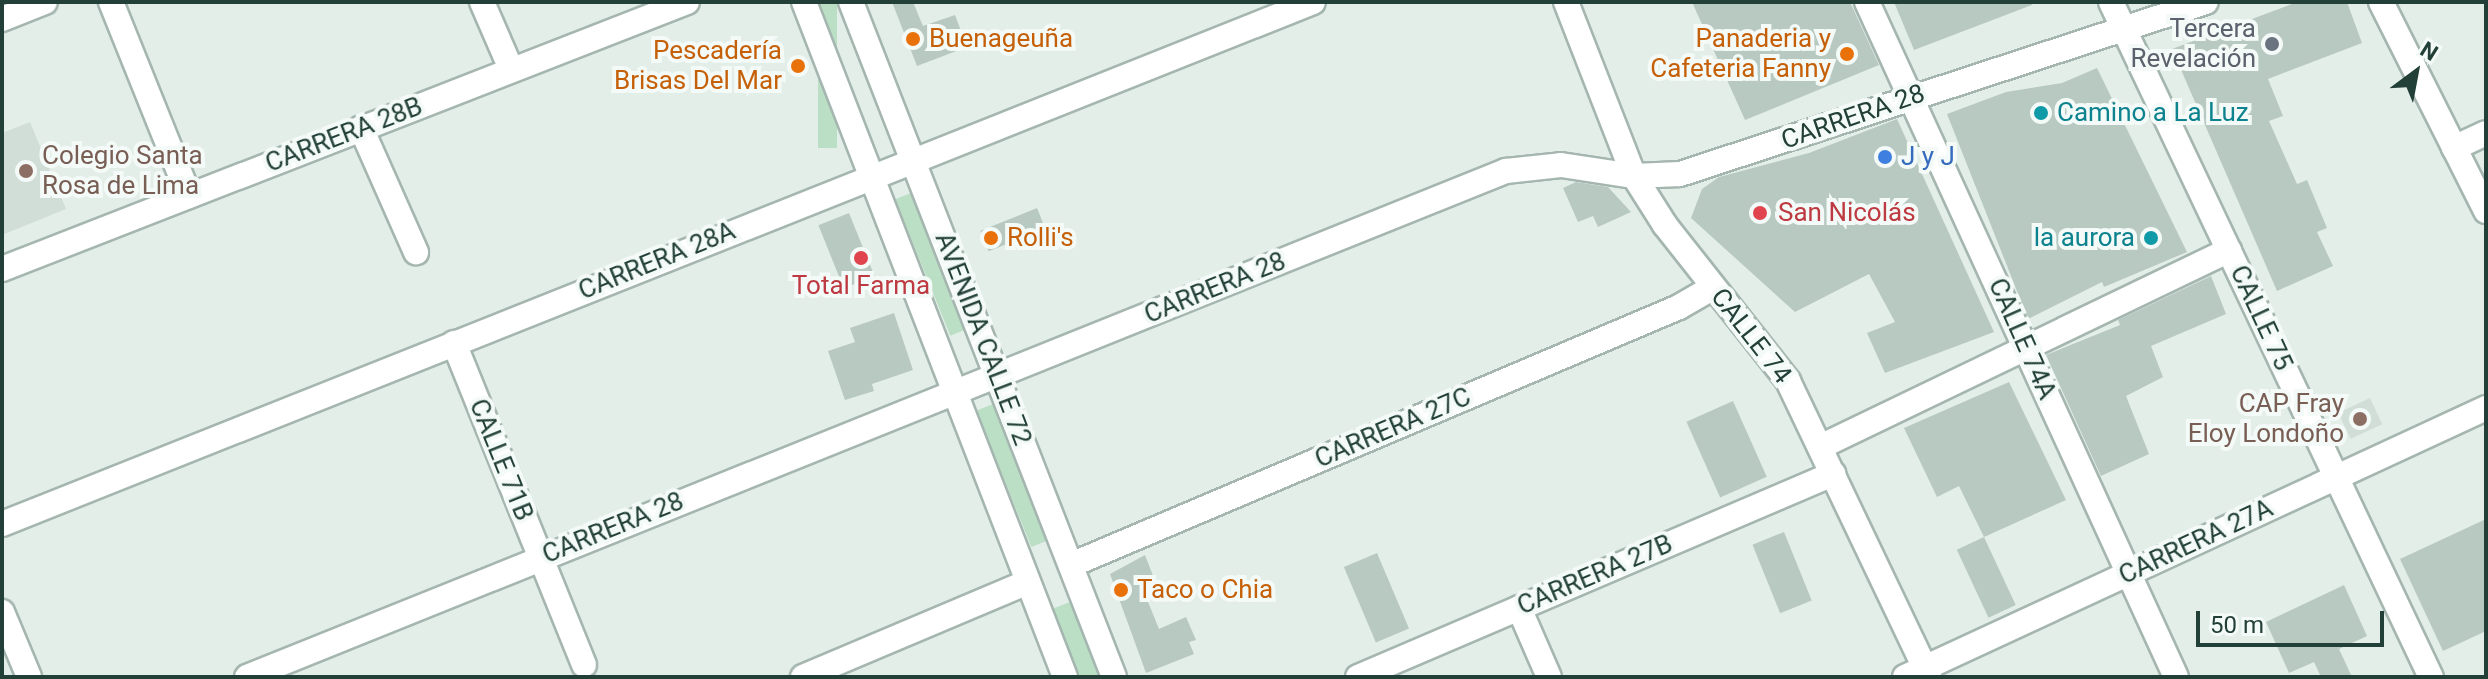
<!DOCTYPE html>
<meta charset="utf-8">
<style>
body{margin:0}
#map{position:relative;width:2488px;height:679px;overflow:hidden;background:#e3eee9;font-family:Roboto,sans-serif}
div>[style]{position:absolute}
.built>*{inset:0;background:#d1ded8;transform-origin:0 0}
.green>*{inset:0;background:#bbdfc5;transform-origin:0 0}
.building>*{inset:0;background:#b8c9c2;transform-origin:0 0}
.roads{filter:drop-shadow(2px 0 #a5b6b0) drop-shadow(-2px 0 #a5b6b0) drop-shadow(0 2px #a5b6b0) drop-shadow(0 -2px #a5b6b0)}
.minor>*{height:24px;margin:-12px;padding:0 12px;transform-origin:12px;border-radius:12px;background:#fff}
.tertiary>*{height:24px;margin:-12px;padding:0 12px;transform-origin:12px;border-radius:12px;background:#fff}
.secondary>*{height:24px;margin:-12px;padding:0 12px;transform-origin:12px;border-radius:12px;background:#fff}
.dots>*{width:22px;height:22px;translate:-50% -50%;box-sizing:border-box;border:4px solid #f4faf7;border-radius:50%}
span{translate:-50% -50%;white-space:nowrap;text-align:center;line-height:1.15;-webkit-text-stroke:8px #f4faf7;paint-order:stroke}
.worship-label{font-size:26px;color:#5b616d}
.right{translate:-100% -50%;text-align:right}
.food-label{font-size:26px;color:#c56008}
.left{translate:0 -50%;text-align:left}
.culture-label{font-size:26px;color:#0d838f}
.street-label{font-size:26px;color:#224038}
.education-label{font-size:26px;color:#785e54}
.shop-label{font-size:26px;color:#366cbe}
.health-label{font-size:26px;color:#be3a42}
.frame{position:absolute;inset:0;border:4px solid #224038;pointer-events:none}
.north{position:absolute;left:2376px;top:32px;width:80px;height:80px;-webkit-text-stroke:6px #f4faf7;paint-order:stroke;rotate:32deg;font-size:22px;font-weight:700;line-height:32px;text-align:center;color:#224038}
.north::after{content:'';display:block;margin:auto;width:28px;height:36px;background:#224038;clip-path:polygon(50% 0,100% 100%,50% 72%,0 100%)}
.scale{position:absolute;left:2196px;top:611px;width:188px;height:36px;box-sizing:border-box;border:4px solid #224038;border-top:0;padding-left:10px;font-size:24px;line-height:28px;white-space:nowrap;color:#224038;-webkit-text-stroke:6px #f4faf7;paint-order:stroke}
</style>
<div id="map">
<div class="built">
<i style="clip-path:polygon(30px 122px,66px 209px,2px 235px,2px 133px)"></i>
<i style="left:2370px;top:398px;width:29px;height:35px;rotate:65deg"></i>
</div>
<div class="green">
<i style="left:818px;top:2px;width:19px;height:146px"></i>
<i style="left:911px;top:193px;width:147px;height:17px;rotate:68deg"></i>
<i style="left:993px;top:404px;width:147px;height:18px;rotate:68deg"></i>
<i style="left:1070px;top:602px;width:80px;height:18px;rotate:69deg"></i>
</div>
<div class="building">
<i style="clip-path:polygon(892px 2px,913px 2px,923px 26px,955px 15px,967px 47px,917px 66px)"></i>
<i style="clip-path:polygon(1692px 2px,1850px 2px,1879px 65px,1745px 120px)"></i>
<i style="clip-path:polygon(1894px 2px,2032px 2px,2032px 5px,1914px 50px)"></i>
<i style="clip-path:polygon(2297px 2px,2347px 2px,2362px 43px,2268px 79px,2283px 116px,2269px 121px,2297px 184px,2307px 180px,2327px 228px,2317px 232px,2333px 266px,2277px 291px,2172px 49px)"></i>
<i style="clip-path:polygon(2097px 68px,2187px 252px,2104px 287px,2102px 282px,2028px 319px,1947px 114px,2006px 92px,2062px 83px)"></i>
<i style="clip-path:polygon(1897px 119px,1994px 332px,1885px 373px,1867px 333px,1895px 322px,1869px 274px,1795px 312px,1691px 218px,1702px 189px,1719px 177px,1809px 153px)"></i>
<i style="clip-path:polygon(1576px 182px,1608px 187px,1631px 212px,1598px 227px,1593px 216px,1578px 222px,1563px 188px)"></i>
<i style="left:1037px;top:208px;width:22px;height:61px;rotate:68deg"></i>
<i style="left:849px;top:213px;width:68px;height:33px;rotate:68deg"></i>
<i style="clip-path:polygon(2211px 276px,2226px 314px,2151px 346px,2163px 377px,2126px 396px,2149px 454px,2101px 476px,2046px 355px,2120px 325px,2118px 320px)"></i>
<i style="clip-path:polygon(894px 313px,913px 370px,872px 384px,874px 391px,845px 400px,828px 351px,855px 342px,850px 328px)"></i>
<i style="clip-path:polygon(2009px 382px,2066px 500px,1984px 537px,1959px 486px,1937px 497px,1904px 428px)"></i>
<i style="left:1733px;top:401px;width:83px;height:51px;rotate:66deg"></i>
<i style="clip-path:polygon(2486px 519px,2486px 631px,2443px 651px,2400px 559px)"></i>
<i style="left:1784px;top:532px;width:74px;height:34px;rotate:68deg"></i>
<i style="left:1984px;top:537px;width:75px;height:30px;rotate:65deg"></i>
<i style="left:1377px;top:553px;width:82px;height:36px;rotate:67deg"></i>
<i style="clip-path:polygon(1145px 555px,1155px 581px,1142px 587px,1159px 629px,1186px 617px,1196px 640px,1189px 642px,1194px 654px,1146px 673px,1110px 574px)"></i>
<i style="clip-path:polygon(2344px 585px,2367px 636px,2339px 649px,2352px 677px,2321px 677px,2314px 662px,2289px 673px,2266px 622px)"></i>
</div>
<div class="roads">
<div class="minor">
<i style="left:111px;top:2px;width:209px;rotate:68.1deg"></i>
<i style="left:482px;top:2px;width:73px;rotate:66.6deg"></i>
<i style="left:1867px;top:2px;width:742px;rotate:65.4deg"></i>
<i style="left:2111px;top:2px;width:747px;rotate:64.64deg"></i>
<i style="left:2381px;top:2px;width:234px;rotate:63.3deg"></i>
<i style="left:2px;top:19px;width:46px;rotate:-21.6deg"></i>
<i style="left:361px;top:128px;width:136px;rotate:66.1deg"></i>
<i style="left:2454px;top:148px;width:35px;rotate:-25deg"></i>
<i style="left:2px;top:269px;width:735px;rotate:-21.29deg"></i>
<i style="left:454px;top:343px;width:347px;rotate:68deg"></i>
<i style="left:1820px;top:447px;width:454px;rotate:-25.7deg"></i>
<i style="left:1071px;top:565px;width:660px;rotate:-22.99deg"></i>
<i style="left:1679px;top:307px;width:39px;rotate:-30deg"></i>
<i style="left:1519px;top:608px;width:75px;rotate:66.5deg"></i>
<i style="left:2px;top:612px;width:70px;rotate:67.4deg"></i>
<i style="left:803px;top:677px;width:244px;rotate:-22.9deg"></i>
<i style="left:1358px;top:677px;width:517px;rotate:-23.14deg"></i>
<i style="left:1905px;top:677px;width:640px;rotate:-24.84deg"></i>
</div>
<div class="tertiary">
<i style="left:1566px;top:2px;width:187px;rotate:68.7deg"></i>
<i style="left:1634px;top:176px;width:58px;rotate:57.7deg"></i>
<i style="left:1665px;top:225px;width:199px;rotate:51.7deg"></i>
<i style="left:1788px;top:381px;width:328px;rotate:64.5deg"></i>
<i style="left:2px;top:524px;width:1411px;rotate:-21.71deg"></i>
<i style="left:247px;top:677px;width:1357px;rotate:-21.9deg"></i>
<i style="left:1506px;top:171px;width:55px;rotate:-6.2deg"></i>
<i style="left:1561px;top:165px;width:74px;rotate:8.6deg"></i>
<i style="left:1634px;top:176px;width:46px;rotate:-2.5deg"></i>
<i style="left:1680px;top:174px;width:553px;rotate:-18.11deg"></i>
</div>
<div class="secondary">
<i style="left:804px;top:2px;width:724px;rotate:68.86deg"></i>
<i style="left:851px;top:2px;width:724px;rotate:68.71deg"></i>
</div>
</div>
<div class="dots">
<i style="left:913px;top:39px;background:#e8710a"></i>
<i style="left:2272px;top:44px;background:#6b7280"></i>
<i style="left:1847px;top:54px;background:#e8710a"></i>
<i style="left:798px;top:66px;background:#e8710a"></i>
<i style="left:2041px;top:113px;background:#0f9aa8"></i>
<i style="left:1885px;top:157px;background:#3f7fe0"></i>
<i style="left:26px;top:171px;background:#8d6e63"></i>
<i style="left:1760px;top:213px;background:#e0444e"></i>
<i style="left:991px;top:238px;background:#e8710a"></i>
<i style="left:2151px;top:238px;background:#0f9aa8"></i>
<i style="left:861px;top:258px;background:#e0444e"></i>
<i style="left:2360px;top:419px;background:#8d6e63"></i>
<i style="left:1121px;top:590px;background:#e8710a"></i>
</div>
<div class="worship-label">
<span class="right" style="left:2256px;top:44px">Tercera<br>Revelación</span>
</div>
<div class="food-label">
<span class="left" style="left:929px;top:39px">Buenageuña</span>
<span class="right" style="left:1831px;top:54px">Panaderia y<br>Cafeteria Fanny</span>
<span class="right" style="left:782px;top:66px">Pescadería<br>Brisas Del Mar</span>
<span class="left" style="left:1007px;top:238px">Rolli's</span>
<span class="left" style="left:1137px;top:590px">Taco o Chia</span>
</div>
<div class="culture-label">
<span class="left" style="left:2057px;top:113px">Camino a La Luz</span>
<span class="right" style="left:2135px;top:238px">la aurora</span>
</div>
<div class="street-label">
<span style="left:1853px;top:117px;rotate:-19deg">CARRERA 28</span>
<span style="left:344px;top:135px;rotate:-21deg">CARRERA 28B</span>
<span style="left:657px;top:261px;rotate:-22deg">CARRERA 28A</span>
<span style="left:1215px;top:288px;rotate:-22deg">CARRERA 28</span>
<span style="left:2261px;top:318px;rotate:65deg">CALLE 75</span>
<span style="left:1751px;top:336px;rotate:52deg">CALLE 74</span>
<span style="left:983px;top:339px;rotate:69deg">AVENIDA CALLE 72</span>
<span style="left:2022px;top:339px;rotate:66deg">CALLE 74A</span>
<span style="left:1393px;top:428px;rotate:-23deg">CARRERA 27C</span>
<span style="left:501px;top:460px;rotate:68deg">CALLE 71B</span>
<span style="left:613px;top:528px;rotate:-22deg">CARRERA 28</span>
<span style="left:2196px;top:542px;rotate:-25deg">CARRERA 27A</span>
<span style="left:1595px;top:575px;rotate:-23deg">CARRERA 27B</span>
</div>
<div class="education-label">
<span class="left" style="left:42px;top:171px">Colegio Santa<br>Rosa de Lima</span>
<span class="right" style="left:2344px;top:419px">CAP Fray<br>Eloy Londoño</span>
</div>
<div class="shop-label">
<span class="left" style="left:1901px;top:157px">J y J</span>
</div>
<div class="health-label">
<span class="left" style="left:1778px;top:213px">San Nicolás</span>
<span style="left:861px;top:286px">Total Farma</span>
</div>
<div class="frame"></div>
<div class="north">N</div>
<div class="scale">50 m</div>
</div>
